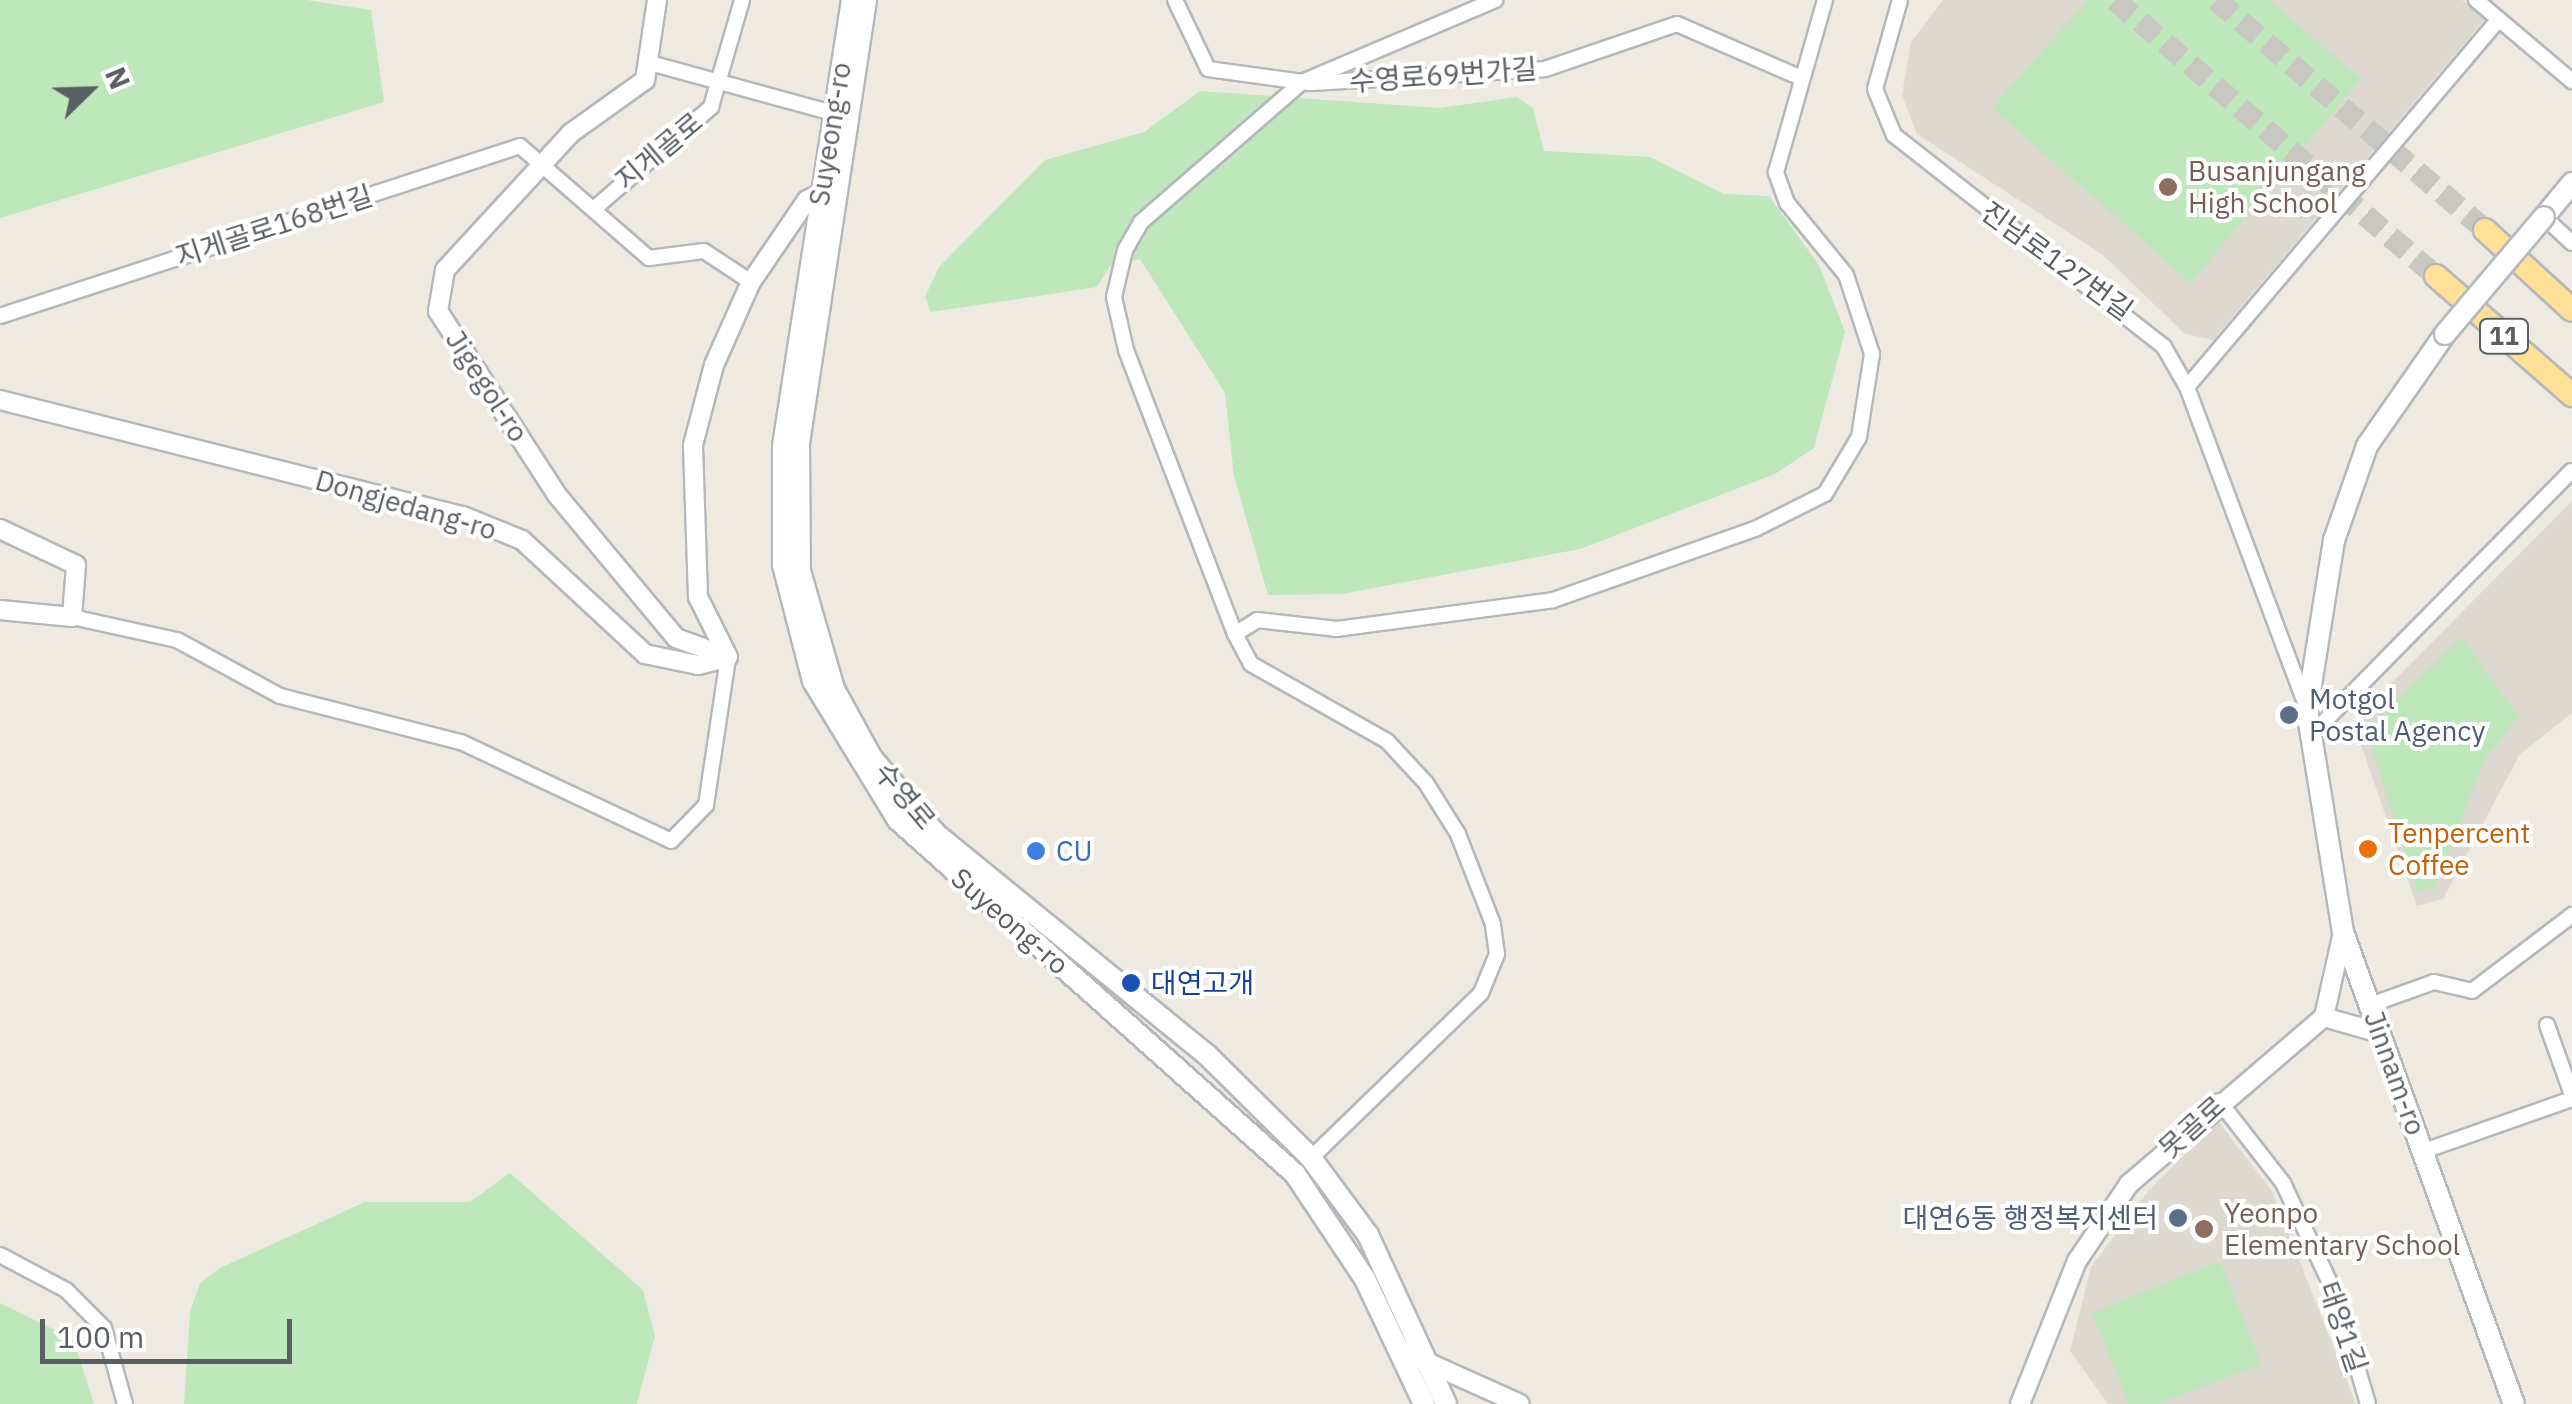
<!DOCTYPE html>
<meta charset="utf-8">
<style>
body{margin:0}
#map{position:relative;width:2572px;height:1404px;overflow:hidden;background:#eeeae1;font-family:"IBM Plex Sans","Noto Sans KR",sans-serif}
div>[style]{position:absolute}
.education>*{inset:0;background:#ded9d0}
.green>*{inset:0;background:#bee8bb}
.trunk-tunnel>*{height:22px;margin-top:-11px;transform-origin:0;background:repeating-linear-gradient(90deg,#c9c7c2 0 22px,transparent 0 33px)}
.roads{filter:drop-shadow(2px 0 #b4b8bd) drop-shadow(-2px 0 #b4b8bd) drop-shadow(0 2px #b4b8bd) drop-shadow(0 -2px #b4b8bd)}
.minor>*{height:14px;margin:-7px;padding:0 7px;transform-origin:7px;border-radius:7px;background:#fff}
.tertiary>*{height:18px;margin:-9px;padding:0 9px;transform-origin:9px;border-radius:9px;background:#fff}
.secondary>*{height:20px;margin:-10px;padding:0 10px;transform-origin:10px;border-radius:10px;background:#fff}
.trunk>*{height:22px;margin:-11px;padding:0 11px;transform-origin:11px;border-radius:11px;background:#ffe096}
.bridges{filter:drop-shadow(2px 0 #b5babf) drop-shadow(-2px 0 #b5babf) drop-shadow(0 2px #b5babf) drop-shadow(0 -2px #b5babf)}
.secondary-bridge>*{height:20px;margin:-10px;padding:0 10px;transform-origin:10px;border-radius:10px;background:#fff}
.dots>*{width:28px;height:28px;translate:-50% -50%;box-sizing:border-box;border:5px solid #fff;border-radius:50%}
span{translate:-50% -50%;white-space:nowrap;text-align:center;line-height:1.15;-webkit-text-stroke:8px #fff;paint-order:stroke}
.shield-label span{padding:2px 8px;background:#fff;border:2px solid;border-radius:8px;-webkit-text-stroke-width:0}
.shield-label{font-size:25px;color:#5a5f64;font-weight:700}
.street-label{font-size:28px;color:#5a5f64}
.education-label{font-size:28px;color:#785e54}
.left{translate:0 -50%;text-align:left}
.service-label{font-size:28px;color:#4e5e75}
.right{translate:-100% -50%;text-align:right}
.food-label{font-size:28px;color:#c56008}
.shop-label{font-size:28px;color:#366cbe}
.transit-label{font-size:28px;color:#164399}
.north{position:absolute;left:40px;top:40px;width:100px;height:100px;-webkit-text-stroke:8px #fff;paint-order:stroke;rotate:67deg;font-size:28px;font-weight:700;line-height:40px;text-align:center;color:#5a5f64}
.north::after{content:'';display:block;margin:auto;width:35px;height:45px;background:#5a5f64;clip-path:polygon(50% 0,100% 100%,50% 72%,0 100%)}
.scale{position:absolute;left:40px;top:1319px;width:252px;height:45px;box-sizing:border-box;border:5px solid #5a5f64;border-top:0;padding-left:12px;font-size:30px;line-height:35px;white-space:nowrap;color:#5a5f64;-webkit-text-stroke:8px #fff;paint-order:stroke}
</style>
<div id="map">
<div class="education">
<i style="clip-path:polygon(1943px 0,2462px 0,2485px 19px,2213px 340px,2185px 334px,2103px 255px,1917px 134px,1902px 95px,1911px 42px)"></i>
<i style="clip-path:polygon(2572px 501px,2572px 713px,2520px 754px,2443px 899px,2417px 906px,2353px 722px)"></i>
<i style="clip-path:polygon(2218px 1121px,2272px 1191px,2356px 1404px,2108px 1404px,2070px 1351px,2091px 1267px,2149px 1190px)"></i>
</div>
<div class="green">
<i style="clip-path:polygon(0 0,307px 0,371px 10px,384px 102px,0 218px)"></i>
<i style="clip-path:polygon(2087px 0,2269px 0,2361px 79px,2191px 283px,1992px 108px)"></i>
<i style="clip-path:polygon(1200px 91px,1440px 108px,1517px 97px,1533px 108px,1544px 151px,1650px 157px,1724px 194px,1769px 196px,1819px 265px,1845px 332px,1814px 448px,1775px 474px,1580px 549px,1342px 594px,1268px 595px,1234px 476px,1225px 393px,1140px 259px,1110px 266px,1097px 287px,931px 312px,925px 297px,939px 267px,1045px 160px,1144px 132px)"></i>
<i style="clip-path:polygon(2461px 637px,2519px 717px,2485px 758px,2435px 887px,2417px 892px,2366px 729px)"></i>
<i style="clip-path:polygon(510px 1173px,643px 1290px,655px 1336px,637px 1404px,184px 1404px,190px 1312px,200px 1283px,220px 1268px,365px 1202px,470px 1202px)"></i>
<i style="clip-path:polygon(2220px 1261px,2261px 1364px,2157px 1404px,2129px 1404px,2092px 1313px)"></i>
<i style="clip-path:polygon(0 1303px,73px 1339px,94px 1404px,0 1404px)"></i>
</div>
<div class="trunk-tunnel">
<i style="left:2115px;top:0;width:423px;rotate:40.7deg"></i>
<i style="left:2216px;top:0;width:354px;rotate:40.5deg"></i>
</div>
<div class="roads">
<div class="minor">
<i style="left:1175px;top:0;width:76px;rotate:64.4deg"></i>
<i style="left:1208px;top:69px;width:103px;rotate:7.8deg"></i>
<i style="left:1310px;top:83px;width:235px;rotate:-3.4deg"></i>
<i style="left:1545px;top:69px;width:139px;rotate:-18.8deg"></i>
<i style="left:1677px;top:24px;width:133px;rotate:23.5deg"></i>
<i style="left:1900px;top:0;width:92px;rotate:105.7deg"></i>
<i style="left:1875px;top:89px;width:50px;rotate:67.6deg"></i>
<i style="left:1894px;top:135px;width:343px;rotate:38.1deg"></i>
<i style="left:2164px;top:347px;width:46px;rotate:60.1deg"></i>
<i style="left:2187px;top:387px;width:340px;rotate:69.5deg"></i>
<i style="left:2476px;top:0;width:126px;rotate:40.2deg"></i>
<i style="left:654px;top:64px;width:186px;rotate:15.3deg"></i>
<i style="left:595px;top:208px;width:154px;rotate:-41deg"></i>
<i style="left:711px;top:107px;width:111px;rotate:-73.8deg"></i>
<i style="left:2544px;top:217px;width:38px;rotate:43deg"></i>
<i style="left:0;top:316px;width:547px;rotate:-18.1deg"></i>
<i style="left:520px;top:146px;width:171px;rotate:41deg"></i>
<i style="left:649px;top:258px;width:55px;rotate:-7.3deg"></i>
<i style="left:704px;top:251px;width:56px;rotate:33.4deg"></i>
<i style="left:2187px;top:387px;width:482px;rotate:-49.7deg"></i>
<i style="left:72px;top:617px;width:107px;rotate:12.4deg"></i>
<i style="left:177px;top:640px;width:117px;rotate:28.5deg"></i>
<i style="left:280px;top:696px;width:187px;rotate:14.3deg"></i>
<i style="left:461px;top:742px;width:232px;rotate:25.2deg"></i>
<i style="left:671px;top:841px;width:50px;rotate:-45.8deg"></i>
<i style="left:706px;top:805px;width:150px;rotate:-81.5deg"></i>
<i style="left:1235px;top:634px;width:304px;rotate:-111deg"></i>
<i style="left:1126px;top:350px;width:54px;rotate:-102.8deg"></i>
<i style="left:1114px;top:297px;width:48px;rotate:-76.8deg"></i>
<i style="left:1125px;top:250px;width:32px;rotate:-60deg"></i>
<i style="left:1141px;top:222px;width:213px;rotate:-41deg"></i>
<i style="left:1302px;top:82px;width:210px;rotate:-23deg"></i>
<i style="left:2313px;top:733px;width:368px;rotate:-45.4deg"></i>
<i style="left:2370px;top:1005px;width:68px;rotate:-19.8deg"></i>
<i style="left:2434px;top:982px;width:39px;rotate:13deg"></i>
<i style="left:2472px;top:991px;width:126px;rotate:-37.2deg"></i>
<i style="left:2547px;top:1025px;width:74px;rotate:70.3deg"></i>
<i style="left:2219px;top:1101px;width:104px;rotate:52deg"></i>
<i style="left:2283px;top:1183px;width:127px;rotate:64.8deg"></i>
<i style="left:2337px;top:1298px;width:110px;rotate:73.7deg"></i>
<i style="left:2424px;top:1151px;width:157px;rotate:-19.4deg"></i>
<i style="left:1311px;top:1158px;width:237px;rotate:-44.1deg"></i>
<i style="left:1481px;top:993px;width:42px;rotate:-67.7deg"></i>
<i style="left:1497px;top:954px;width:30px;rotate:-98deg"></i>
<i style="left:1493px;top:924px;width:97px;rotate:-111.3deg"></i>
<i style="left:1458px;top:834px;width:60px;rotate:-122.1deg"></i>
<i style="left:1426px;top:783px;width:57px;rotate:-132.9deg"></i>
<i style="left:1387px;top:741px;width:156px;rotate:-150.5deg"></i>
<i style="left:1251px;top:664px;width:34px;rotate:-118deg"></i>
<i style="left:1235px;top:634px;width:26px;rotate:-32deg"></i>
<i style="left:1257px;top:620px;width:81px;rotate:6.4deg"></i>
<i style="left:1337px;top:629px;width:218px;rotate:-7.6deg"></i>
<i style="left:1553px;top:600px;width:214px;rotate:-19.4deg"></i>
<i style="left:1755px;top:529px;width:78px;rotate:-26.6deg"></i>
<i style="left:1825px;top:494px;width:66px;rotate:-59.2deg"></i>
<i style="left:1859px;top:437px;width:84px;rotate:-81.1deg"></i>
<i style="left:1872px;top:354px;width:83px;rotate:-108.2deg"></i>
<i style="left:1846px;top:275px;width:93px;rotate:-129.3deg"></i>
<i style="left:1787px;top:203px;width:33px;rotate:-110deg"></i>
<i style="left:1776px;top:172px;width:179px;rotate:-74.1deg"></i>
<i style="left:0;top:1255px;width:75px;rotate:27.9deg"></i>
<i style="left:66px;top:1290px;width:54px;rotate:45deg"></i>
<i style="left:104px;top:1328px;width:79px;rotate:74.6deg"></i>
</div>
<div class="tertiary">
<i style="left:657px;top:0;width:81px;rotate:98.5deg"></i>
<i style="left:645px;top:80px;width:91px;rotate:144.4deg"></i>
<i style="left:571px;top:133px;width:186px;rotate:132.6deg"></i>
<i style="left:445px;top:270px;width:42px;rotate:99.7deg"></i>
<i style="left:438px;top:311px;width:219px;rotate:57.1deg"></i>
<i style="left:557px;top:495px;width:186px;rotate:50.2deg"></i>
<i style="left:676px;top:638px;width:55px;rotate:20.1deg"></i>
<i style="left:0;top:400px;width:477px;rotate:14.1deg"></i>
<i style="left:463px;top:516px;width:64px;rotate:22.1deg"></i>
<i style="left:522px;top:540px;width:168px;rotate:42.8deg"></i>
<i style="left:645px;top:654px;width:54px;rotate:11.7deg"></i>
<i style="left:698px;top:665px;width:30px;rotate:-14deg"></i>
<i style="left:0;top:529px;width:84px;rotate:25.3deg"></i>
<i style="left:76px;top:565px;width:52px;rotate:94.4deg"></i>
<i style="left:72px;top:617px;width:72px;rotate:-174.4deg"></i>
<i style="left:728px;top:657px;width:67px;rotate:-116.6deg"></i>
<i style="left:698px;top:597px;width:152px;rotate:-91.9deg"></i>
<i style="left:693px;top:445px;width:83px;rotate:-75.3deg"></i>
<i style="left:714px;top:365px;width:91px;rotate:-66deg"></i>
<i style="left:751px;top:282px;width:99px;rotate:-55.7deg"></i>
<i style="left:807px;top:200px;width:25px;rotate:-26deg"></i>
<i style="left:2324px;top:1017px;width:58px;rotate:15.9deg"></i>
<i style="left:1402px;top:1351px;width:129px;rotate:24.2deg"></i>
<i style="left:2020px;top:1404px;width:154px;rotate:-68.3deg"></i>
<i style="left:2077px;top:1261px;width:93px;rotate:-56deg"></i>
<i style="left:2129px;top:1184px;width:257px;rotate:-40.6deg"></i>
<i style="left:2324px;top:1017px;width:87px;rotate:-77.4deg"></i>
</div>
<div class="secondary">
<i style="left:852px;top:0;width:452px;rotate:98.8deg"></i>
<i style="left:783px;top:447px;width:118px;rotate:90deg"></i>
<i style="left:783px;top:565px;width:120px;rotate:75.5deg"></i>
<i style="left:813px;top:681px;width:163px;rotate:58.6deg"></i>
<i style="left:898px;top:820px;width:532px;rotate:41.72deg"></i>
<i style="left:1295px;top:1174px;width:126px;rotate:56.3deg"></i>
<i style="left:1365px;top:1279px;width:138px;rotate:64.7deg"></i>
<i style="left:866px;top:0;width:448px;rotate:98.6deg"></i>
<i style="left:799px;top:443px;width:128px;rotate:89.6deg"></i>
<i style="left:800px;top:571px;width:123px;rotate:73.9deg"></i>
<i style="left:834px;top:689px;width:79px;rotate:61.2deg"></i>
<i style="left:872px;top:758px;width:99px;rotate:49.9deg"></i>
<i style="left:936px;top:834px;width:350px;rotate:39.2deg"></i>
<i style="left:1207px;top:1055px;width:146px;rotate:44.7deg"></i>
<i style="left:1311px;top:1158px;width:96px;rotate:53.5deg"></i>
<i style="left:1368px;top:1235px;width:186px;rotate:65.2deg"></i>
<i style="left:2544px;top:217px;width:44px;rotate:-50.5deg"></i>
<i style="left:2445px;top:334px;width:136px;rotate:124.9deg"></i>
<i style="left:2367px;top:446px;width:100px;rotate:109.3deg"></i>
<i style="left:2334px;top:540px;width:172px;rotate:99deg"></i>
<i style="left:2307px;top:710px;width:225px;rotate:80.8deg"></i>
<i style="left:2343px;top:932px;width:502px;rotate:70.09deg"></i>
</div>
<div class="trunk">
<i style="left:2485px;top:230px;width:118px;rotate:42.6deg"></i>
<i style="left:2436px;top:276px;width:181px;rotate:41.2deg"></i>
</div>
</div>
<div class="bridges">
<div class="secondary-bridge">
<i style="left:2445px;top:334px;width:153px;rotate:-49.8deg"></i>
</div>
</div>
<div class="dots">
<i style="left:2168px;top:187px;background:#8d6e63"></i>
<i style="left:2289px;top:715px;background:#5c6f8a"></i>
<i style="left:2368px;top:849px;background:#e8710a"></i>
<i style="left:1036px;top:851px;background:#3f7fe0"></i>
<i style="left:1131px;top:983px;background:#1a4fb4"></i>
<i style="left:2178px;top:1218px;background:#5c6f8a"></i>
<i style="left:2204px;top:1229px;background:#8d6e63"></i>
</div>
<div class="shield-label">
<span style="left:2504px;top:336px">11</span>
</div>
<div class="street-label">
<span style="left:1443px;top:75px;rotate:-4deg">수영로69번가길</span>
<span style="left:830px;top:134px;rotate:-81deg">Suyeong-ro</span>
<span style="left:659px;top:151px;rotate:-40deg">지게골로</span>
<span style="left:274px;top:226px;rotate:-18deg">지게골로168번길</span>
<span style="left:2057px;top:261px;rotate:36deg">진남로127번길</span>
<span style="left:487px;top:386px;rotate:57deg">Jigegol-ro</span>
<span style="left:406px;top:505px;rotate:16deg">Dongjedang-ro</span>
<span style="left:905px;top:796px;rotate:50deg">수영로</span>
<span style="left:1010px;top:921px;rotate:41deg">Suyeong-ro</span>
<span style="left:2395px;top:1073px;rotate:70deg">Jinnam-ro</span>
<span style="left:2192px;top:1127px;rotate:-42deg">못골로</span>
<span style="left:2343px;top:1327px;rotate:71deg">태양1길</span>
</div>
<div class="education-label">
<span class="left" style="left:2188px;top:187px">Busanjungang<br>High School</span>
<span class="left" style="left:2224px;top:1229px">Yeonpo<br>Elementary School</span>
</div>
<div class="service-label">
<span class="left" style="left:2309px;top:715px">Motgol<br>Postal Agency</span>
<span class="right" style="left:2158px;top:1218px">대연6동 행정복지센터</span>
</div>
<div class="food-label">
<span class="left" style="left:2388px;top:849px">Tenpercent<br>Coffee</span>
</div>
<div class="shop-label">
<span class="left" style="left:1056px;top:851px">CU</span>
</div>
<div class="transit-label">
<span class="left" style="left:1151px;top:983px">대연고개</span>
</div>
<div class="north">N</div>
<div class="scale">100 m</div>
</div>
